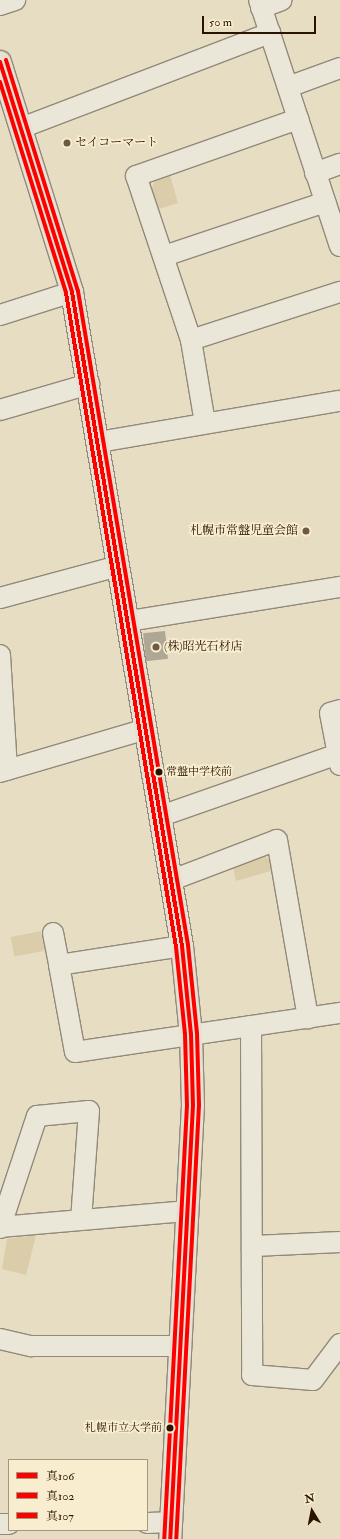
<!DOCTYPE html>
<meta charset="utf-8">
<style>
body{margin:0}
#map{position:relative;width:340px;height:1539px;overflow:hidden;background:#e6ddc3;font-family:"IM FELL Double Pica","Noto Serif JP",serif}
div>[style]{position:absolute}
.green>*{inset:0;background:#dbcdaa;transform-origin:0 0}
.building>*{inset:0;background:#afa795;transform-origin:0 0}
.roads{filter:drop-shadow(1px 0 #928979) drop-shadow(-1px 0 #928979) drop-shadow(0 1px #928979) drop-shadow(0 -1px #928979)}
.minor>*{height:20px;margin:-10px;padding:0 10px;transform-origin:10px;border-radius:10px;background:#eae6d8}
.highway>*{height:22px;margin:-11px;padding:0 11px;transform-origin:11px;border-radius:11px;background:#e6e1d2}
.bus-1>*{height:4px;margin:-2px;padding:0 2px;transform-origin:2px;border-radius:2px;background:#f00}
.bus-2>*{height:4px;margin:-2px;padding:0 2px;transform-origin:2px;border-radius:2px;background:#f00}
.bus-3>*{height:4px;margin:-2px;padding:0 2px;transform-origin:2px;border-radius:2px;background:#f00}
.dots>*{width:11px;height:11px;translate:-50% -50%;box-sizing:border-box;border:2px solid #f8edcf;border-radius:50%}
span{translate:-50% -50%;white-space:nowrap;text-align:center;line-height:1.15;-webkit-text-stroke:3.5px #f8edcf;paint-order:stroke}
.bus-label{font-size:11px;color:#2a1300}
.left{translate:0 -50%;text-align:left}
.right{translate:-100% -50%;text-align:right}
.poi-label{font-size:12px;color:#2a1300}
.legend{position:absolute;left:8px;top:1459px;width:140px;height:72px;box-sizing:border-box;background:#f8edcf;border:1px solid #a6967c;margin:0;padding:5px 7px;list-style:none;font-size:12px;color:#2a1300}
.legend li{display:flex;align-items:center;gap:8px;height:20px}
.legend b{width:20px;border:1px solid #a6967c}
.north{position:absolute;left:292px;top:1491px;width:40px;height:40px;-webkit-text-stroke:3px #f8edcf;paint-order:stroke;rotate:350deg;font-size:11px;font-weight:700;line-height:16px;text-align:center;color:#2a1300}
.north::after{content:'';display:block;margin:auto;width:14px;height:18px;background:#2a1300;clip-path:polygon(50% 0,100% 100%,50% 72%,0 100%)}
.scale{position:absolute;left:202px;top:16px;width:114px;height:18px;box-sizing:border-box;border:2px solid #2a1300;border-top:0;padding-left:5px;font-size:12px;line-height:14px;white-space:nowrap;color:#2a1300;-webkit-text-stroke:3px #f8edcf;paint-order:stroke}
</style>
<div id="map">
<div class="green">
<i style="clip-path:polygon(170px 175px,178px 203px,156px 210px,150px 191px,156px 179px)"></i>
<i style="clip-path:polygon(262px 854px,269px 859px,271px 871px,236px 881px,232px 863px)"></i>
<i style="left:41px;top:931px;width:20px;height:31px;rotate:79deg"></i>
<i style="clip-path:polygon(36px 1235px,26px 1275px,2px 1269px,7px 1239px)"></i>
</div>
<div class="building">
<i style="left:165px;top:631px;width:28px;height:22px;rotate:84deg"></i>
</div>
<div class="roads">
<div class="minor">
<i style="left:259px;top:0;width:259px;rotate:71.8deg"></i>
<i style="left:0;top:5px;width:16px;rotate:-18deg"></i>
<i style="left:261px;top:8px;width:22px;rotate:-21deg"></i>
<i style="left:288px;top:87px;width:55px;rotate:-20.1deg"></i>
<i style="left:21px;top:128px;width:267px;rotate:-20.9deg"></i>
<i style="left:315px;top:173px;width:27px;rotate:-20deg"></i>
<i style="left:164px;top:256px;width:170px;rotate:-18.5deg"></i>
<i style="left:0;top:315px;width:76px;rotate:-17.7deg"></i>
<i style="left:191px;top:340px;width:157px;rotate:-17.9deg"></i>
<i style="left:0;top:410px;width:93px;rotate:-16.3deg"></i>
<i style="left:205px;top:423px;width:84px;rotate:-99.6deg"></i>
<i style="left:191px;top:340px;width:173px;rotate:-108.5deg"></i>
<i style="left:136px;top:176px;width:172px;rotate:-19.4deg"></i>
<i style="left:99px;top:442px;width:244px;rotate:-9.7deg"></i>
<i style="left:0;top:598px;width:123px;rotate:-15.1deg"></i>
<i style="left:129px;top:621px;width:214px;rotate:-9.2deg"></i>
<i style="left:0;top:655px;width:115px;rotate:86.5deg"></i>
<i style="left:340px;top:710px;width:10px;rotate:163deg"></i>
<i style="left:330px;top:713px;width:53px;rotate:79.1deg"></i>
<i style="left:0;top:772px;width:152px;rotate:-16.4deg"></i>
<i style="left:161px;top:816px;width:188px;rotate:-19.3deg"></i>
<i style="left:172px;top:880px;width:112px;rotate:-20.9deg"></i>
<i style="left:277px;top:840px;width:181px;rotate:80.1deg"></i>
<i style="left:53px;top:933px;width:33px;rotate:79deg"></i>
<i style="left:182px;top:946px;width:124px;rotate:171.2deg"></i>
<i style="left:59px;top:965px;width:88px;rotate:79.6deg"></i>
<i style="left:75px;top:1052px;width:268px;rotate:-8.4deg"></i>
<i style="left:251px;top:1026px;width:349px;rotate:89.8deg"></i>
<i style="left:252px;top:1375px;width:61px;rotate:4.7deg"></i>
<i style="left:313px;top:1380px;width:45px;rotate:-53.1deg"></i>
<i style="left:0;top:1227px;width:189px;rotate:-4.9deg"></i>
<i style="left:0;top:1228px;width:118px;rotate:-71.7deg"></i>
<i style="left:37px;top:1116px;width:52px;rotate:-5.5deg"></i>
<i style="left:89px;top:1111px;width:109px;rotate:94.2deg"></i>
<i style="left:254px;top:1246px;width:86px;rotate:-2.7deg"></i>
<i style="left:0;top:1339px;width:32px;rotate:13deg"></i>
<i style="left:31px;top:1346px;width:150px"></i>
<i style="left:147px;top:1523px;width:25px;rotate:-2deg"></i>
<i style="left:0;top:1524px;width:9px"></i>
</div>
<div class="highway">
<i style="left:0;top:62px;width:241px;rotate:72.6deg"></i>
<i style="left:72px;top:292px;width:663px;rotate:80.45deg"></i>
<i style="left:182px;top:946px;width:88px;rotate:84.2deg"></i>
<i style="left:191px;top:1034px;width:71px;rotate:88.4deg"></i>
<i style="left:193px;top:1105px;width:435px;rotate:93deg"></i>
</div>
</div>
<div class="bus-1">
<i style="left:0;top:62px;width:241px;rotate:72.6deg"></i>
<i style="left:72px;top:292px;width:663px;rotate:80.45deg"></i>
<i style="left:182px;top:946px;width:88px;rotate:84.2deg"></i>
<i style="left:191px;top:1034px;width:71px;rotate:88.4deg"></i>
<i style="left:193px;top:1105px;width:435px;rotate:93deg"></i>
</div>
<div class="bus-2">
<i style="left:0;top:82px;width:221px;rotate:72.6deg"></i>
<i style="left:66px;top:293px;width:663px;rotate:80.45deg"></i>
<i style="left:176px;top:947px;width:87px;rotate:84.1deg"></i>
<i style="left:185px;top:1034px;width:71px;rotate:88.4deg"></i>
<i style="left:187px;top:1105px;width:435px;rotate:93deg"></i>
</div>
<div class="bus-3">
<i style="left:6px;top:60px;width:242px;rotate:72.7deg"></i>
<i style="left:78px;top:291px;width:663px;rotate:80.45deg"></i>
<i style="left:188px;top:945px;width:88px;rotate:84.2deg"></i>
<i style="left:197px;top:1033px;width:72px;rotate:88.4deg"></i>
<i style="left:199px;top:1105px;width:435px;rotate:93deg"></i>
</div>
<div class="dots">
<i style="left:67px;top:143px;background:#6c5a44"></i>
<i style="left:306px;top:531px;background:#6c5a44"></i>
<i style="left:156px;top:647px;background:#6c5a44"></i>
<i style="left:159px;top:772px;background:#2a1300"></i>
<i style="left:170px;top:1428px;background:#2a1300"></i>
</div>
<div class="bus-label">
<span class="left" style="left:166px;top:772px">常盤中学校前</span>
<span class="right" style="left:162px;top:1428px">札幌市立大学前</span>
</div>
<div class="poi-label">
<span class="left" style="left:75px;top:143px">セイコーマート</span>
<span class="right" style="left:298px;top:531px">札幌市常盤児童会館</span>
<span class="left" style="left:164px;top:647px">(株)昭光石材店</span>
</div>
<ul class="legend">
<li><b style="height:5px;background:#f00"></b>真106</li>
<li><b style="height:5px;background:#f00"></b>真102</li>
<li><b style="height:5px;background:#f00"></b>真107</li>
</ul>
<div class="north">N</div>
<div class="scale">50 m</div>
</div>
